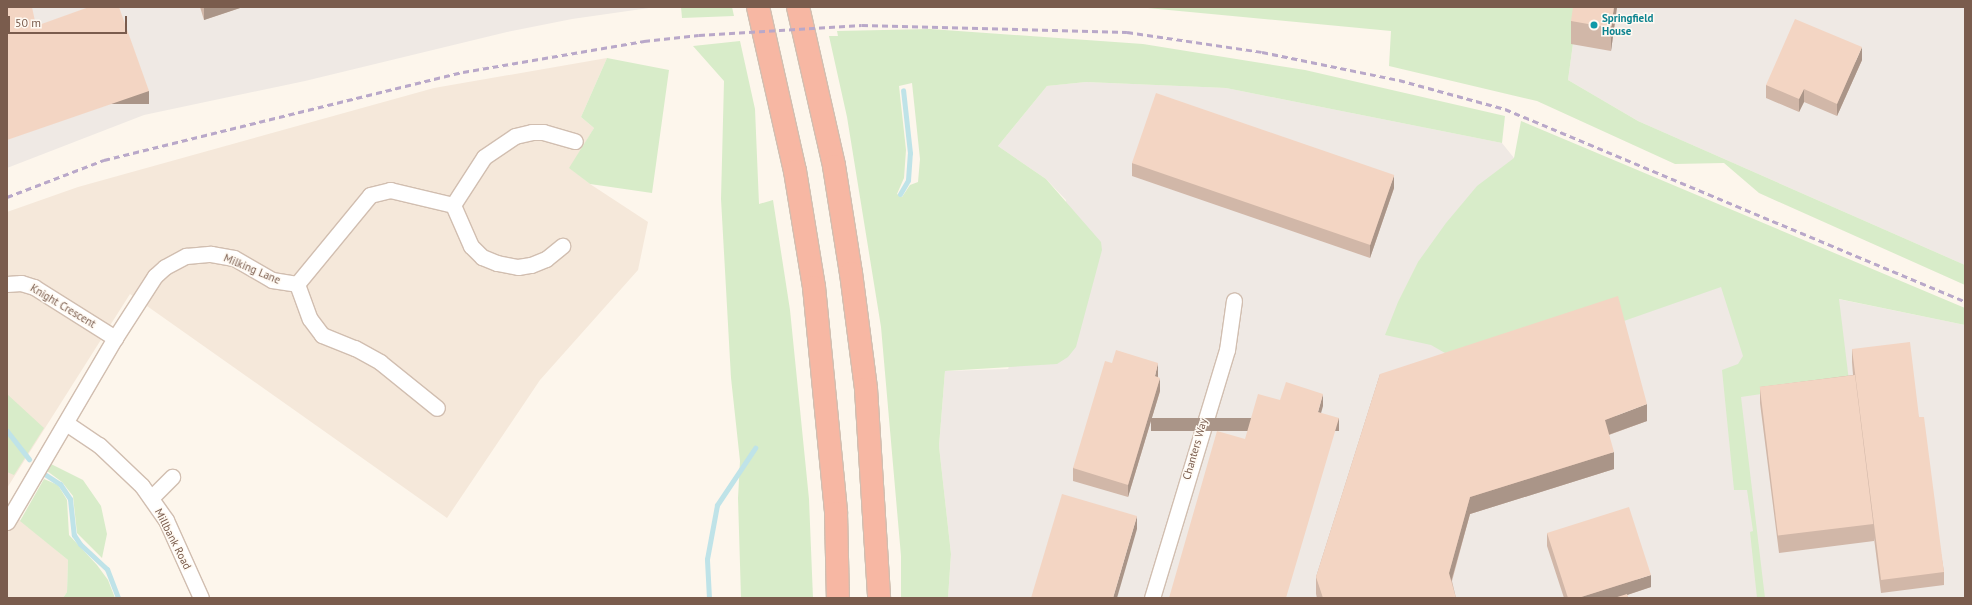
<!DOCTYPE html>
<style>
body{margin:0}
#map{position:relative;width:1972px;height:605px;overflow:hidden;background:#fdf6ec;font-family:"PT Sans",sans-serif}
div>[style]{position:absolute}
.residential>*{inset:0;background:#f5e8da}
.industrial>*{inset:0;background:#efe9e4}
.green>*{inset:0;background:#d8ecc9}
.stream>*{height:5px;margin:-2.5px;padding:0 2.5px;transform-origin:2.5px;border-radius:2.5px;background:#bfe3e8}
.roads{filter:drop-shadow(1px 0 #d1beb0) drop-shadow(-1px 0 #d1beb0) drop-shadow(0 1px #d1beb0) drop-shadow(0 -1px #d1beb0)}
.street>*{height:15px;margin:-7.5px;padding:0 7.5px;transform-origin:7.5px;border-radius:7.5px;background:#fff}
.highway>*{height:22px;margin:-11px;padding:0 11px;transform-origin:11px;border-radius:11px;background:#f7b7a3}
.rail>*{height:3px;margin-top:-1.5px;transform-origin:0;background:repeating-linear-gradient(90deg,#b9a8c9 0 6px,transparent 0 10px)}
.wall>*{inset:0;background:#d1b7a8}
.shaded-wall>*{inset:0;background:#aa9588;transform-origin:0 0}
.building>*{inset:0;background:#f3d5c3;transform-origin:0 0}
.dots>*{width:11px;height:11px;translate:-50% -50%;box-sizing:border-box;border:2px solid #fffaf3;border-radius:50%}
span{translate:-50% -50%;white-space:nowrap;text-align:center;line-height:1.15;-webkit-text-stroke:3px #fffaf3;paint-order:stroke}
.culture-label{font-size:11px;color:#0d838f;font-weight:700}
.left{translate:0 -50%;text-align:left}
.street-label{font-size:11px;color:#7a5c4d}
.frame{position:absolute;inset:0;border:8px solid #7a5c4d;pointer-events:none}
.scale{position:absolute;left:8px;top:16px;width:119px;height:18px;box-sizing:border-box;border:2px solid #7a5c4d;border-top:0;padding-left:5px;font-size:12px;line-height:14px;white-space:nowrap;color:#7a5c4d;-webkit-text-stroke:3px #fffaf3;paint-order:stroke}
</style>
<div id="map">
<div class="residential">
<i style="clip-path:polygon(607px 58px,581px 117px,594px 128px,570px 168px,590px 184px,648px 222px,638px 270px,540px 380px,447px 518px,130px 294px,7px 488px,7px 212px,78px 187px,434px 88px)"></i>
<i style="clip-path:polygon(7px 509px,68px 560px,67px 592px,63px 598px,7px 598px)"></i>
</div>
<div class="industrial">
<i style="clip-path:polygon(7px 7px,656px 7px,572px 19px,507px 32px,305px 81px,144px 115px,7px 168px)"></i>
<i style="clip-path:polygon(1578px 7px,1965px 7px,1965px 265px,1638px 121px,1568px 80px)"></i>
<i style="clip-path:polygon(1086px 82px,1226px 88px,1502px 143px,1514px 158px,1838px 299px,1965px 325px,1965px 598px,948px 598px,951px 554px,939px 446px,945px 371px,1008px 369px,1066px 205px,1066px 200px,1046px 179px,998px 146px,1047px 86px)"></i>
</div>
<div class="green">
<i style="clip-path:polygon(681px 7px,732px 7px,734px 16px,682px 18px)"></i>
<i style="clip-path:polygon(1137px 7px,1578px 7px,1568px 80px,1638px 121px,1965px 265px,1965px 285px,1759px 193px,1724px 163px,1675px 164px,1537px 101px,1389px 66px,1391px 31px)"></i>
<i style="clip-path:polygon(evenodd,930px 29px,1143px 44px,1305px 70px,1505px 116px,1502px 143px,1226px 88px,1086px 82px,1047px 86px,998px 146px,1046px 179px,1101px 242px,1102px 250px,1076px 347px,1068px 357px,1057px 364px,945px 371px,939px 446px,951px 554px,948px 598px,901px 598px,901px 556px,881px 327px,847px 117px,829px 36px,838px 36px,837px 31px,930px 29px,912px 83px,920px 159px,918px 182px,910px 185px,902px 197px,897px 194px,904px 178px,906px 150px,899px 86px,912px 83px)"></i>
<i style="clip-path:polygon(740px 41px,755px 109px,759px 204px,773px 200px,790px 310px,809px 499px,813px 598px,741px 598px,738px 498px,740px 461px,731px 378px,721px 199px,724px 81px,693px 46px)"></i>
<i style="clip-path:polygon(607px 58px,669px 70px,652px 193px,590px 184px,569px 168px,594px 128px,581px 117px)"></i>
<i style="clip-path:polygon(1521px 121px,1965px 308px,1965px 325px,1839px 299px,1849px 381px,1741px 397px,1765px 598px,1757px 598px,1750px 532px,1753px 531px,1747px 490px,1734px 490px,1722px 370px,1738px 364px,1743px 356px,1721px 287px,1621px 322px,1445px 353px,1431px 345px,1385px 335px,1398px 302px,1418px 262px,1446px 223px,1477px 186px,1514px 158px)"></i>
<i style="clip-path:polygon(7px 394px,44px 428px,14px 475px,7px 472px)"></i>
<i style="clip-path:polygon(51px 464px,83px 480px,101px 506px,107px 534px,102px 558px,77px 533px,73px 496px,62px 482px,47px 471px)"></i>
<i style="clip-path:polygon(44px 479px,58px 485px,67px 500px,69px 535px,97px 565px,108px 580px,115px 598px,63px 598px,67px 592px,68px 560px,20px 521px)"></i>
</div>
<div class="stream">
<i style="left:900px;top:194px;width:16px;rotate:-60deg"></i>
<i style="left:908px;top:180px;width:27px;rotate:-86deg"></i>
<i style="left:910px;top:153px;width:63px;rotate:-96.3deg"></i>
<i style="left:7px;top:431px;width:36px;rotate:52deg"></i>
<i style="left:46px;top:475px;width:17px;rotate:33deg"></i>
<i style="left:60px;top:484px;width:18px;rotate:56deg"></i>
<i style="left:70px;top:499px;width:36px;rotate:84deg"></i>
<i style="left:74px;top:535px;width:11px;rotate:56deg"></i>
<i style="left:80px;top:544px;width:37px;rotate:43deg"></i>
<i style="left:107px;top:569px;width:31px;rotate:69deg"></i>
<i style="left:709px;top:598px;width:39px;rotate:-93deg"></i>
<i style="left:707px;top:559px;width:55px;rotate:-79.5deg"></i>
<i style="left:717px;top:505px;width:69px;rotate:-56.3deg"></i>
</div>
<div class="roads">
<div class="street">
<i style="left:453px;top:205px;width:57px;rotate:-57.1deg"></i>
<i style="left:484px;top:157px;width:37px;rotate:-34deg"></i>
<i style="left:515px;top:136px;width:17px;rotate:-13deg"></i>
<i style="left:532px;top:132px;width:11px"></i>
<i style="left:543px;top:132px;width:33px;rotate:16deg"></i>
<i style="left:453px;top:205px;width:45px;rotate:66.3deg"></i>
<i style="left:471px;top:246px;width:16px;rotate:45deg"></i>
<i style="left:482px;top:257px;width:16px;rotate:22deg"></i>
<i style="left:497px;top:263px;width:21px;rotate:11deg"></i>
<i style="left:518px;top:267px;width:13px;rotate:-9deg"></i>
<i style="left:531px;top:265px;width:16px;rotate:-22deg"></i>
<i style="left:546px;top:259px;width:21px;rotate:-39deg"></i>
<i style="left:7px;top:284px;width:14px;rotate:-4deg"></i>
<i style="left:21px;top:283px;width:14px;rotate:17deg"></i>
<i style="left:34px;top:287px;width:96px;rotate:32.2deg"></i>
<i style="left:297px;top:284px;width:37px;rotate:70deg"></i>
<i style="left:310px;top:319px;width:20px;rotate:53deg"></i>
<i style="left:322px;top:335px;width:35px;rotate:22deg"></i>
<i style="left:355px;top:348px;width:29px;rotate:29deg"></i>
<i style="left:380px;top:362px;width:73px;rotate:38.9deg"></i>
<i style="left:66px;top:423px;width:40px;rotate:34deg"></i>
<i style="left:99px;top:445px;width:59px;rotate:43.6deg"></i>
<i style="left:142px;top:486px;width:42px;rotate:54.8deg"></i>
<i style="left:166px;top:520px;width:85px;rotate:65.8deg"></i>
<i style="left:151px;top:498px;width:30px;rotate:-45deg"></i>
<i style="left:7px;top:522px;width:213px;rotate:-59.6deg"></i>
<i style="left:115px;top:338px;width:74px;rotate:-57.2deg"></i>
<i style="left:155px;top:276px;width:13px;rotate:-42deg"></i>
<i style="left:165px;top:267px;width:24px;rotate:-28deg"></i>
<i style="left:186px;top:256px;width:25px;rotate:-5deg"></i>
<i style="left:211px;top:254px;width:23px;rotate:10deg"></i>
<i style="left:234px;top:258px;width:44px;rotate:30.1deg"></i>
<i style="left:272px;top:280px;width:25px;rotate:9deg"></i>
<i style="left:297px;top:284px;width:115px;rotate:-50.6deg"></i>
<i style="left:370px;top:195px;width:21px;rotate:-14deg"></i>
<i style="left:390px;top:190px;width:65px;rotate:13.4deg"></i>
<i style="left:1152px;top:598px;width:259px;rotate:-73.2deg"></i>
<i style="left:1227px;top:350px;width:50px;rotate:-82deg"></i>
</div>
<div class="highway">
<i style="left:758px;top:7px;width:168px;rotate:77.3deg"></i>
<i style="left:795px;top:171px;width:118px;rotate:80.7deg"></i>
<i style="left:814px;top:287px;width:227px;rotate:84.4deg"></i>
<i style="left:836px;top:513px;width:85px;rotate:88.7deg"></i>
<i style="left:798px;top:7px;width:163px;rotate:77.2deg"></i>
<i style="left:834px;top:166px;width:108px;rotate:81deg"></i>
<i style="left:851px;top:273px;width:117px;rotate:82.6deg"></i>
<i style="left:866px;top:389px;width:209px;rotate:86.4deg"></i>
</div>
</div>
<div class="rail">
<i style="left:7px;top:197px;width:104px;rotate:-20.9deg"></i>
<i style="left:104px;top:160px;width:370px;rotate:-13.8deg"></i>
<i style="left:463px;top:72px;width:184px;rotate:-9.7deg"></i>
<i style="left:644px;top:41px;width:55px;rotate:-6.2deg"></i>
<i style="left:699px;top:35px;width:163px;rotate:-3.5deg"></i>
<i style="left:862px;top:25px;width:265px;rotate:1.5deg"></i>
<i style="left:1127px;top:32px;width:136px;rotate:8.4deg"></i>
<i style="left:1262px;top:52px;width:140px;rotate:11.6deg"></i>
<i style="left:1399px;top:80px;width:110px;rotate:15.3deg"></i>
<i style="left:1505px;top:109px;width:498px;rotate:22.7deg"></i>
</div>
<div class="wall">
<i style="clip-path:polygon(200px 7px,243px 7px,204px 20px)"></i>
<i style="clip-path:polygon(1617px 7px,1611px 51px,1571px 44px,1571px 21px)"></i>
<i style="clip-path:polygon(1862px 60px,1837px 116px,1804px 102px,1799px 112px,1766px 98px,1766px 85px)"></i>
<i style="clip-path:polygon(1132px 163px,1394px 188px,1370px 258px,1132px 176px)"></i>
<i style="clip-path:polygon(1852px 349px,1919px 417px,1944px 572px,1944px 585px,1881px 593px,1874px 538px,1874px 541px,1779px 553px,1760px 403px,1760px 387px,1853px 375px,1852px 362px)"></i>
<i style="clip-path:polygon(1380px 374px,1647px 421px,1609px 435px,1614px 469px,1470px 514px,1452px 581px,1456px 598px,1317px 598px,1316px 594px,1316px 577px)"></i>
<i style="clip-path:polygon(1158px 376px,1160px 391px,1128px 497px,1073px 481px,1073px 468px)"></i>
<i style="clip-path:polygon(1547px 533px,1651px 587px,1627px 595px,1628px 598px,1564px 598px,1547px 546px)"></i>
</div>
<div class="shaded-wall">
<i style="clip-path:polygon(204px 7px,243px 7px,204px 20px)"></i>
<i style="clip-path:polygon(1614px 7px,1617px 7px,1611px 51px,1611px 28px)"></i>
<i style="clip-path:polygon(1862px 47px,1862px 60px,1837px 116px,1837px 104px)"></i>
<i style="clip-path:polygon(1804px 89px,1804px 102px,1799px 112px,1799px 99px)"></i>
<i style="left:149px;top:91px;width:13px;height:150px;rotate:90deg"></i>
<i style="clip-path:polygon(1394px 175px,1394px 188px,1370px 258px,1370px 245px)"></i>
<i style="clip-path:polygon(1158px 363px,1158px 376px,1155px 389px,1155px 376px)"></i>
<i style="clip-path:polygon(1160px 378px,1160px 391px,1128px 497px,1128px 485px)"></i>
<i style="clip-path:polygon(1323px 394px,1323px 406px,1318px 424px,1318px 412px)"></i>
<i style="clip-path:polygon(1647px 404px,1647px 421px,1605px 436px,1605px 420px)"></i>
<i style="left:1339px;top:418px;width:13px;height:188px;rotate:90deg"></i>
<i style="clip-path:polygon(1614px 452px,1614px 469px,1470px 514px,1449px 589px,1449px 573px,1470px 497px)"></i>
<i style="clip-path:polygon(1137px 516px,1137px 529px,1117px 598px,1113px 598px)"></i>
<i style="clip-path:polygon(1651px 575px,1651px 587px,1618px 598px,1578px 598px)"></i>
</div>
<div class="building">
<i style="clip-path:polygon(7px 7px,32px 7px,36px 26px,89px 7px,119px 7px,149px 91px,7px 140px)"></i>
<i style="clip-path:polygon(1573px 7px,1614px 7px,1611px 28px,1571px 21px)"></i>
<i style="clip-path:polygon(1795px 19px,1862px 47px,1837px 104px,1804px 89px,1799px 99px,1766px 85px)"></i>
<i style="left:1156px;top:93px;width:252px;height:74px;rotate:19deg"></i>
<i style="clip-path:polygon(1618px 296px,1647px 404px,1605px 420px,1614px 452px,1470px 497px,1449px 573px,1456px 598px,1323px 598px,1316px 577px,1380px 374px)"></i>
<i style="clip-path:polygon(1910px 342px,1919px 417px,1924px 417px,1944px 572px,1881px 580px,1852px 349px)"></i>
<i style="clip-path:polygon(1116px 350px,1158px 363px,1155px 376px,1160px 378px,1128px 485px,1073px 468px,1105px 361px,1112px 363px)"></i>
<i style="left:1855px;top:375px;width:150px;height:96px;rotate:83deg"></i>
<i style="clip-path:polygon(1286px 382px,1323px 394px,1318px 412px,1339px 418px,1286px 598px,1169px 598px,1217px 431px,1245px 439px,1258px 394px,1280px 400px)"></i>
<i style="clip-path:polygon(1062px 494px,1137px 516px,1113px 598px,1031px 598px)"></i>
<i style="clip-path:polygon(1629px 507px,1651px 575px,1578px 598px,1568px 598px,1547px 533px)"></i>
<i style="clip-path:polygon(1627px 594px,1628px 598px,1614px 598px)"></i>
</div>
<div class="dots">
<i style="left:1594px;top:25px;background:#0f9aa8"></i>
</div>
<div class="culture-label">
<span class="left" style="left:1602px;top:25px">Springfield<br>House</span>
</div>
<div class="street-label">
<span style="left:252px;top:269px;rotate:23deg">Milking Lane</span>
<span style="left:63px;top:306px;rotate:31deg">Knight Crescent</span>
<span style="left:1195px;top:449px;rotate:-74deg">Chanters Way</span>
<span style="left:173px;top:539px;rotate:63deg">Millbank Road</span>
</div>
<div class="frame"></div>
<div class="scale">50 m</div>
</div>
